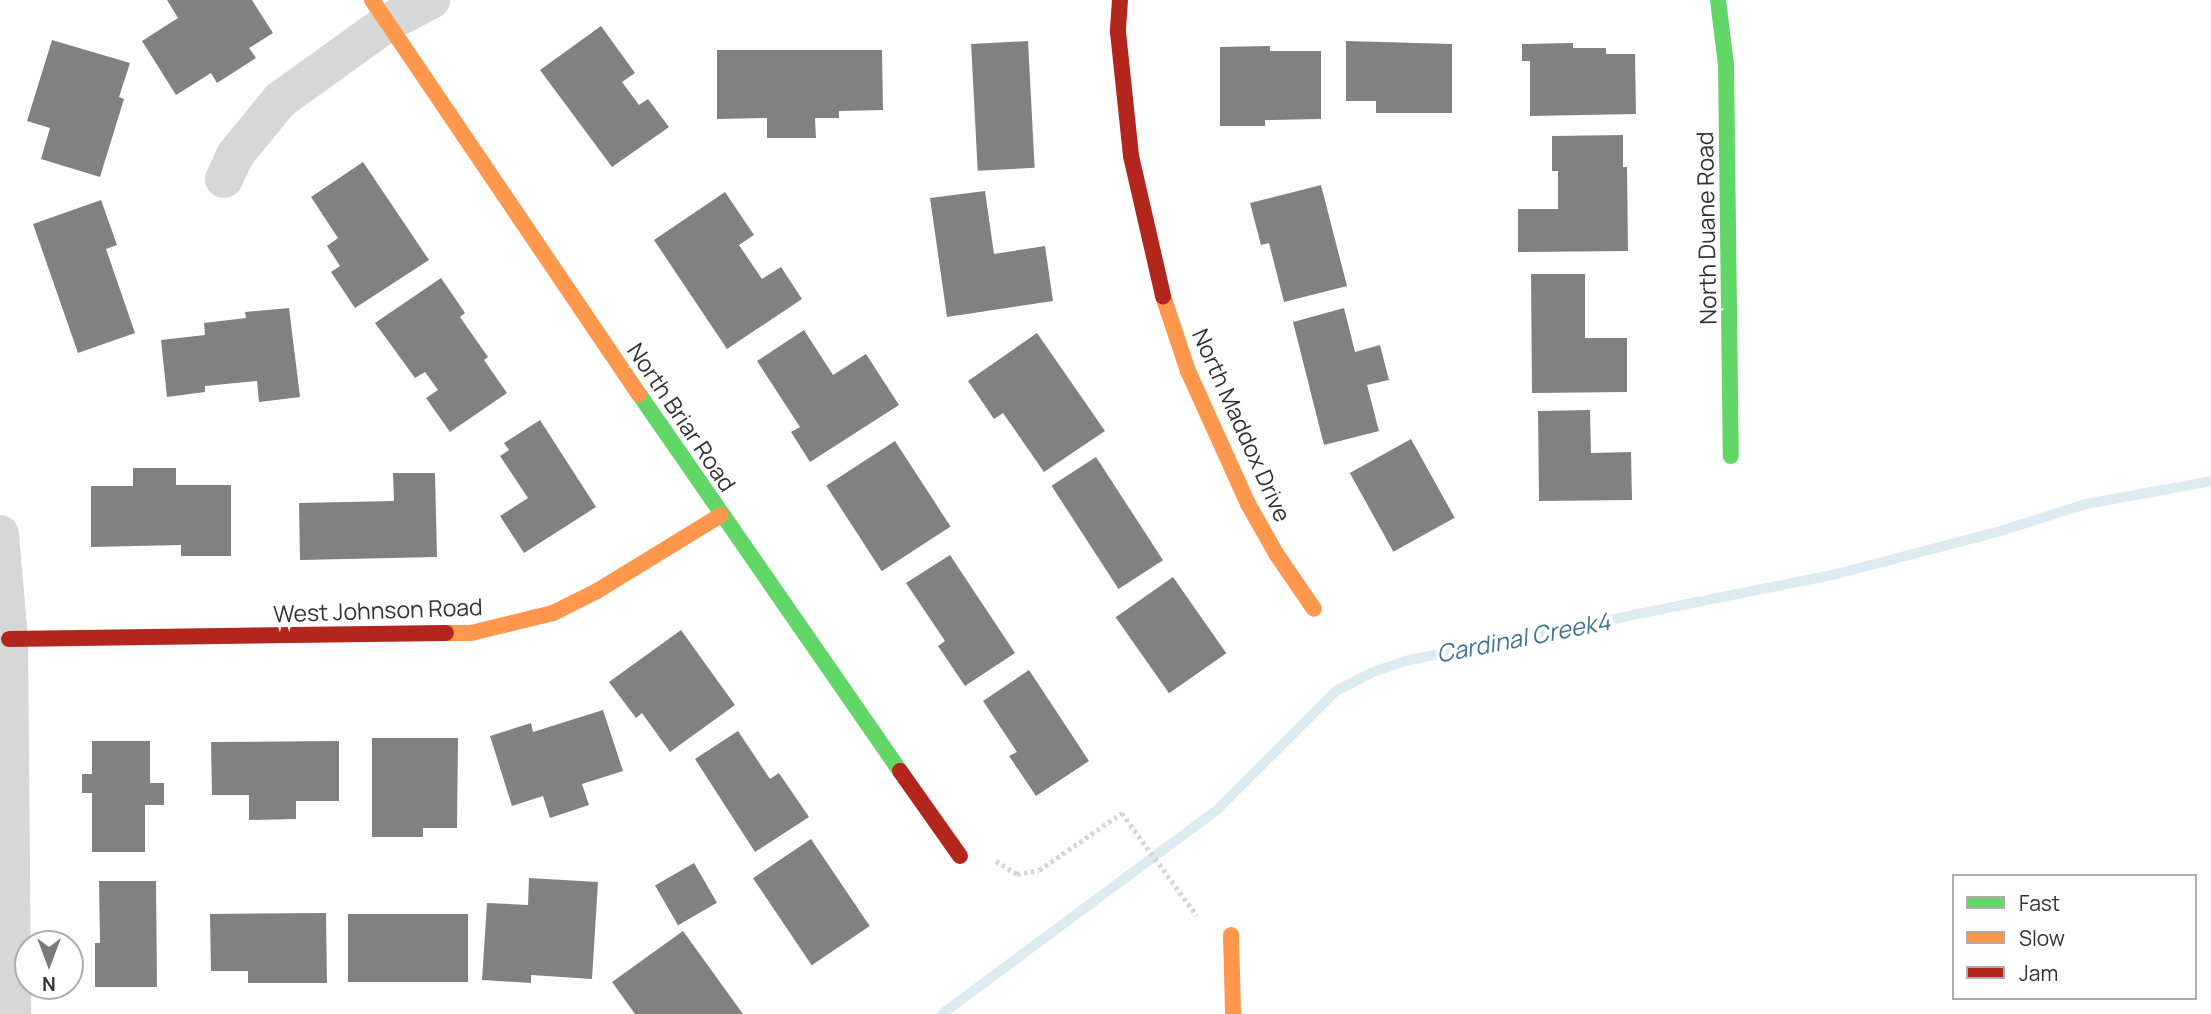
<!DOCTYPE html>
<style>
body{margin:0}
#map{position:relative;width:2211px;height:1014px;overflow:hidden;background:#fff;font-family:Manrope,sans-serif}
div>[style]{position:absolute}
.stream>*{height:10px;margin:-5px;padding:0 5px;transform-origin:5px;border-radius:5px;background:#ddebf3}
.building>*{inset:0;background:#818181;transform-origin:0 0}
.path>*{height:4.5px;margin-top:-2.25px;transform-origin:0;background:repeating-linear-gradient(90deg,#d6d6d6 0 3.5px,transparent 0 7px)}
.street>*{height:38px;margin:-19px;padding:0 19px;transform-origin:19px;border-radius:19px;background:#d7d7d7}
.fast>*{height:16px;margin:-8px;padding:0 8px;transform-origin:8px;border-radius:8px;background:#63d668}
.slow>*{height:16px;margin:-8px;padding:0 8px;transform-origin:8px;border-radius:8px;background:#ff974d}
.jam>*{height:16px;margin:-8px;padding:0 8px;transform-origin:8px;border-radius:8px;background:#b3261e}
span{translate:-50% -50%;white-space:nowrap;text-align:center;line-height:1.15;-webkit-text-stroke:7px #fff;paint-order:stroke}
.street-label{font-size:23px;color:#333}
.water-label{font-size:24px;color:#3f7597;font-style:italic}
.legend{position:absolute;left:1952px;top:874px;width:245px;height:126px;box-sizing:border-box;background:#fff;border:2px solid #adadad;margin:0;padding:9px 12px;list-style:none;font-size:21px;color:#333}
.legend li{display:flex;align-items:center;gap:14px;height:35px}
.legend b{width:35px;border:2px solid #adadad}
.north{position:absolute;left:14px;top:930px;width:70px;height:70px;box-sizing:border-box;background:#fff;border:2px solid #adadad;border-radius:50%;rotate:180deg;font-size:19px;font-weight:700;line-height:28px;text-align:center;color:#333}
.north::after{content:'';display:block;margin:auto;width:24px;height:32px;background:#7a7a7a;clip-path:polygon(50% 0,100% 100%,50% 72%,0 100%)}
</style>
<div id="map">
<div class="stream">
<i style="left:942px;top:1014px;width:344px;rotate:-36.6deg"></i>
<i style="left:1218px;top:809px;width:167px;rotate:-45deg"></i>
<i style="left:1336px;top:691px;width:42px;rotate:-27.2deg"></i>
<i style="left:1373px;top:672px;width:34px;rotate:-19deg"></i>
<i style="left:1405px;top:661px;width:444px;rotate:-11.4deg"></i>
<i style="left:1840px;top:573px;width:159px;rotate:-14.6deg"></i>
<i style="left:1994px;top:533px;width:96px;rotate:-17.5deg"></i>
<i style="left:2086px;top:504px;width:127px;rotate:-10.4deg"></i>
</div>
<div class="building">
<i style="clip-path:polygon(167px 0,252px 0,273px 33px,249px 48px,256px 58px,217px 83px,211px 73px,176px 95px,142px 41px,178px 18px)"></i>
<i style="clip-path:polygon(601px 26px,635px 73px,622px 82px,639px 105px,648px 99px,669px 127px,612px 167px,540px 70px)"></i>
<i style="clip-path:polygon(52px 40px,130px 63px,119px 97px,124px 99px,100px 177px,41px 159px,50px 128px,27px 121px)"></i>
<i style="left:1028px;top:41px;width:127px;height:57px;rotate:87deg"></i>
<i style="clip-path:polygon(1346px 41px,1452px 44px,1452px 113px,1376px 113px,1376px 101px,1346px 101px)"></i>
<i style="clip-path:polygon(1573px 43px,1573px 48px,1606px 48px,1606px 54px,1635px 54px,1636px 114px,1530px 116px,1530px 61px,1522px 61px,1522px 44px)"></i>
<i style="clip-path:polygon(1270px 46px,1270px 51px,1321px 51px,1321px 119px,1265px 120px,1265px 126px,1220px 126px,1220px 47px)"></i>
<i style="clip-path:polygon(717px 50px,882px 50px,883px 110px,839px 111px,839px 118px,815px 118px,816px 138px,767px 138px,767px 118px,717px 119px)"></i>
<i style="clip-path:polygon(1623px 135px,1623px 167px,1627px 167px,1628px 251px,1518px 252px,1518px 209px,1558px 209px,1558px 171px,1552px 171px,1552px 136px)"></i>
<i style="clip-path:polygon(363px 162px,429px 260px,355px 308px,331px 272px,340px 266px,327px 246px,338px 238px,311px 197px)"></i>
<i style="clip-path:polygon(1321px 185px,1347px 286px,1284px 302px,1269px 243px,1261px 245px,1250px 203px)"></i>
<i style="clip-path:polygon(985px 191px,994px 254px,1045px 246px,1053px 301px,947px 317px,930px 198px)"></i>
<i style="clip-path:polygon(725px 192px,754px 235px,739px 245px,762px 279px,781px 267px,802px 299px,727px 349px,654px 240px)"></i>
<i style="clip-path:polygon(101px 200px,117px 245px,106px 249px,135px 333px,78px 353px,33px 224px)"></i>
<i style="clip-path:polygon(1531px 274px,1585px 274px,1585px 338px,1627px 338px,1627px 392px,1532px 393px)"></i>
<i style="clip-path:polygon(441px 278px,465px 313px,460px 317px,488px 357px,484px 360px,507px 393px,450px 432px,426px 398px,438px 390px,425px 372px,415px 378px,375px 323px)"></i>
<i style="clip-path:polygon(289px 308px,300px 397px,259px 402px,257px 381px,205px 386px,205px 392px,167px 397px,161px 340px,205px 335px,204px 323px,246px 318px,245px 312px)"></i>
<i style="clip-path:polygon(1344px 308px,1355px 352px,1380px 345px,1389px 380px,1367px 385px,1379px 431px,1324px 445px,1293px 322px)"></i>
<i style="clip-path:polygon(804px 330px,833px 375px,866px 354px,899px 405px,810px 462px,791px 432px,800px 427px,757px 361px)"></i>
<i style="clip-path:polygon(1037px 333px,1105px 431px,1044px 472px,1003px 413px,994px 419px,968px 381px)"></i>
<i style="clip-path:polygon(1590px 410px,1591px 453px,1631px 452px,1632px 500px,1539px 501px,1538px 411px)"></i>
<i style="clip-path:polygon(540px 420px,596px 507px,524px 553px,500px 516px,528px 498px,500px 456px,509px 450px,504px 443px)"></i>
<i style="left:1411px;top:439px;width:90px;height:70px;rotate:61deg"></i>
<i style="left:895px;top:441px;width:102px;height:82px;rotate:57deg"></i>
<i style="left:1096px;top:457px;width:123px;height:53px;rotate:57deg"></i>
<i style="clip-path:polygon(133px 468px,176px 468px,176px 485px,231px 485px,231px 556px,181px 556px,181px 545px,91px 547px,91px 486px,133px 486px)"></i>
<i style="clip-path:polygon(393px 473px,435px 473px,437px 557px,300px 560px,299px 503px,394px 501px)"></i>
<i style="clip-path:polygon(950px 555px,1015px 653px,965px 686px,938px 646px,945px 641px,906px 583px)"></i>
<i style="left:1173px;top:577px;width:93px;height:70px;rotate:55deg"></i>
<i style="clip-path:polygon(681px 630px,735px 705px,670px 752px,642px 713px,636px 718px,609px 682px)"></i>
<i style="clip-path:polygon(1029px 670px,1089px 761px,1036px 796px,1009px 756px,1017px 752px,983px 701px)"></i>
<i style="clip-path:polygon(603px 710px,623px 771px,582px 784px,589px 805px,550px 818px,543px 796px,512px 806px,490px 736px,531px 723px,533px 732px)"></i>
<i style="clip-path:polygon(738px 731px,770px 779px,779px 773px,809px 817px,755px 852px,695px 759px)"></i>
<i style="clip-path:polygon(372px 738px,458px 738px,457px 828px,423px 828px,423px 837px,372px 837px)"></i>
<i style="clip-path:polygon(92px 741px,150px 741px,150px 783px,164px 783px,164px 805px,145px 805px,145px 852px,92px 852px,92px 793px,82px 793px,82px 774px,92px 774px)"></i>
<i style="clip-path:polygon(339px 741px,339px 801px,296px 801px,296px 819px,249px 820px,249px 795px,212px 795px,211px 742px)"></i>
<i style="left:811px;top:839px;width:105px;height:70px;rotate:56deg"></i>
<i style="left:694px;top:863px;width:46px;height:45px;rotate:60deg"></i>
<i style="clip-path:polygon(529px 878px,598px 882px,592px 979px,531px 975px,531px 983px,482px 980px,487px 903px,528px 905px)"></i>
<i style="clip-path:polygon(99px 881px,156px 881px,157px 987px,95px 987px,95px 943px,100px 943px)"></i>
<i style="clip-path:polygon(326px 913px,327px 983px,248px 983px,248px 971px,211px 971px,210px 914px)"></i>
<i style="left:468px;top:914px;width:68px;height:120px;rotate:90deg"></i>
<i style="clip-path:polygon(683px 931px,743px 1014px,635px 1014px,612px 982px)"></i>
</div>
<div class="path">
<i style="left:996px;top:861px;width:25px;rotate:32deg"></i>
<i style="left:1017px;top:874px;width:22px;rotate:-10deg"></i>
<i style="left:1039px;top:870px;width:101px;rotate:-34.5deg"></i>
<i style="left:1122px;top:813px;width:127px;rotate:53.9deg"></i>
</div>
<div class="street">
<i style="left:224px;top:179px;width:26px;rotate:-65deg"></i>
<i style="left:235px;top:155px;width:71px;rotate:-50.7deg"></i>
<i style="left:280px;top:100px;width:132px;rotate:-35.7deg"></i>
<i style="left:387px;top:23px;width:50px;rotate:-27.6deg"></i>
<i style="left:0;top:534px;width:105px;rotate:85.1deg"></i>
<i style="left:9px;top:639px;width:375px;rotate:89.5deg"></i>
</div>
<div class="fast">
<i style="left:1718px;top:0;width:65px;rotate:83deg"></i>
<i style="left:1726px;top:65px;width:391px;rotate:89.3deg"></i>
<i style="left:639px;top:394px;width:459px;rotate:55.3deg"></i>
</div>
<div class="slow">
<i style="left:372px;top:0;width:476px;rotate:55.9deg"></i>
<i style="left:1163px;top:296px;width:79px;rotate:71.6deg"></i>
<i style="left:1188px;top:371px;width:146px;rotate:65.7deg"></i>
<i style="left:1248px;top:504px;width:59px;rotate:60.4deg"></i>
<i style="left:1277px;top:555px;width:65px;rotate:55.6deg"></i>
<i style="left:446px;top:633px;width:25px"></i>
<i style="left:471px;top:633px;width:84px;rotate:-13.7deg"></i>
<i style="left:553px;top:613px;width:49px;rotate:-26.6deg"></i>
<i style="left:597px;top:591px;width:145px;rotate:-31.5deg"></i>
<i style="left:1231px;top:935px;width:79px;rotate:88.5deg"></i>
</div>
<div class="jam">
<i style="left:1120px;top:0;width:32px;rotate:94deg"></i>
<i style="left:1118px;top:32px;width:125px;rotate:84deg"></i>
<i style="left:1131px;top:156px;width:144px;rotate:77.1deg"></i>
<i style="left:9px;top:639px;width:437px;rotate:-0.8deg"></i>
<i style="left:900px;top:771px;width:104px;rotate:54.8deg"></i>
</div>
<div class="street-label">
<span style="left:1706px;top:228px;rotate:-91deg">North Duane Road</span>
<span style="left:682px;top:417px;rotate:56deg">North Briar Road</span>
<span style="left:1242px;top:425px;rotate:66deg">North Maddox Drive</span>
<span style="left:378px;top:610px;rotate:-2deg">West Johnson Road</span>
</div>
<div class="water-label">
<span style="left:1523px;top:637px;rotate:-11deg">Cardinal Creek4</span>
</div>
<ul class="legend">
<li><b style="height:9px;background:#63d668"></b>Fast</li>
<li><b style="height:9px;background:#ff974d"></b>Slow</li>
<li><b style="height:9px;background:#b3261e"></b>Jam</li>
</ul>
<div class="north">N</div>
</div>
